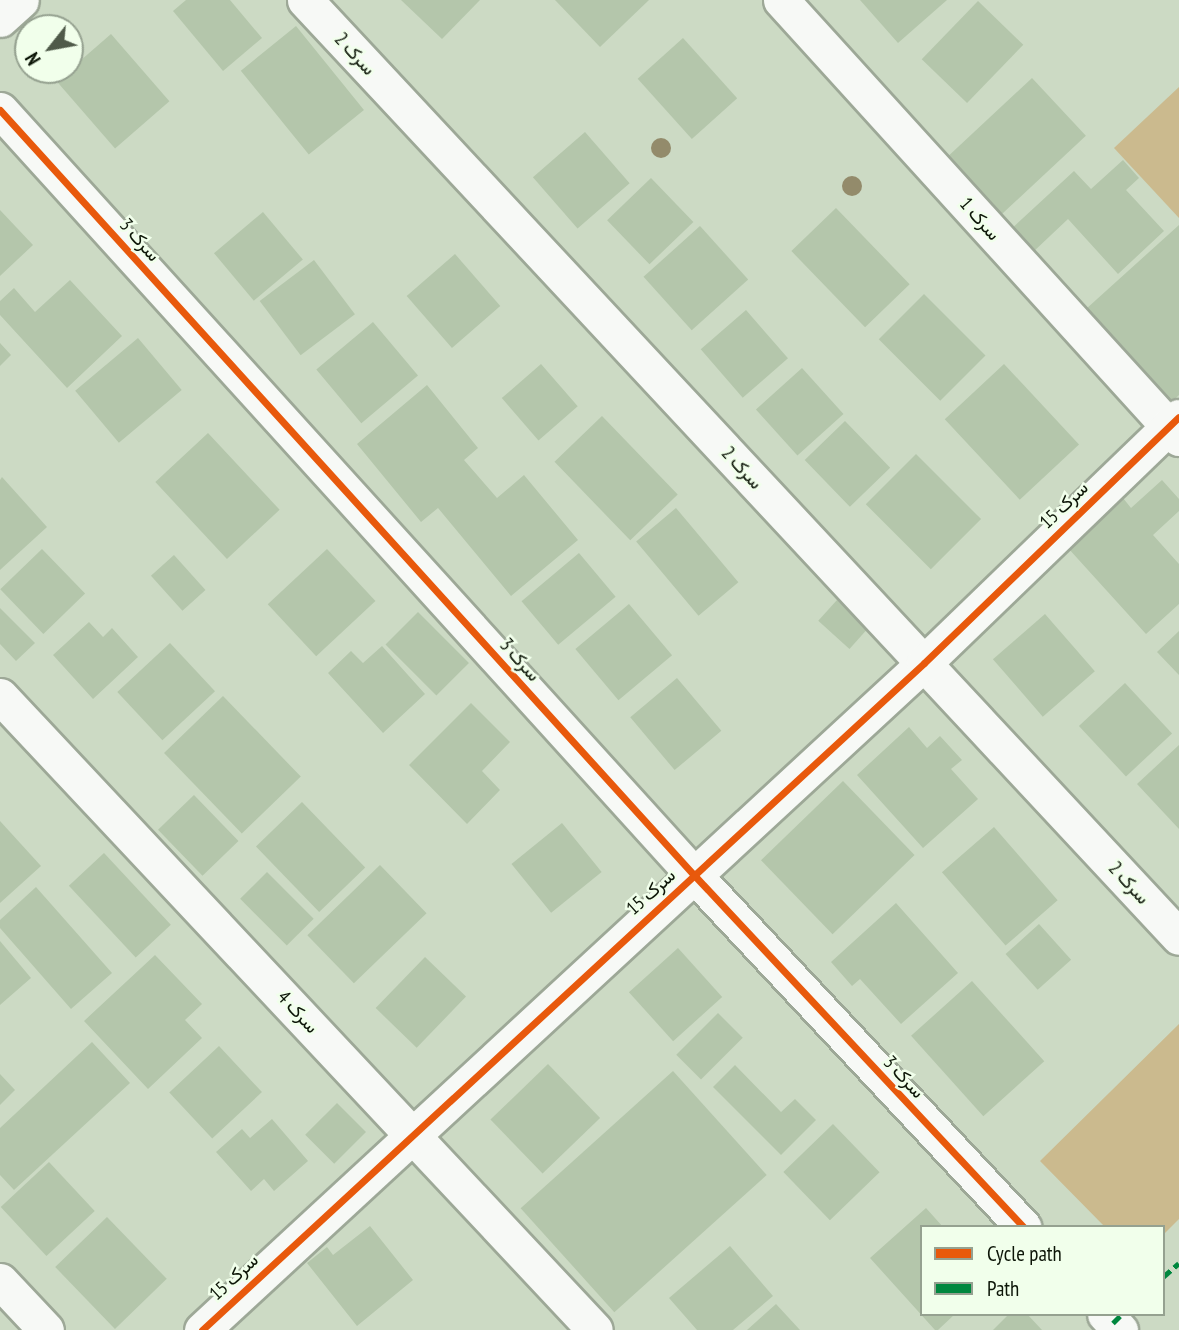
<!DOCTYPE html>
<meta charset="utf-8">
<style>
body{margin:0}
#map{position:relative;width:1179px;height:1330px;overflow:hidden;background:#ccdac4;font-family:"PT Sans Narrow",Vazirmatn,sans-serif}
div>[style]{position:absolute}
.green>*{inset:0;background:#cbba8e}
.building>*{inset:0;background:#b4c6ab;transform-origin:0 0}
.roads{filter:drop-shadow(2px 0 #9da897) drop-shadow(-2px 0 #9da897) drop-shadow(0 2px #9da897) drop-shadow(0 -2px #9da897)}
.street>*{height:35px;margin:-17.5px;padding:0 17.5px;transform-origin:17.5px;border-radius:17.5px;background:#f7f9f6}
.quiet>*{height:5px;margin-top:-2.5px;transform-origin:0;background:repeating-linear-gradient(90deg,#00873e 0 10px,transparent 0 15px)}
.cycleway>*{height:7px;margin:-3.5px;padding:0 3.5px;transform-origin:3.5px;border-radius:3.5px;background:#e8590c}
.trees>*{width:20px;height:20px;margin:-10px;border-radius:50%;background:#938b6b}
span{translate:-50% -50%;white-space:nowrap;text-align:center;line-height:1.15;-webkit-text-stroke:5px #f1ffeb;paint-order:stroke}
.street-label{font-size:19px;color:#0c1507}
.legend{position:absolute;left:920px;top:1225px;width:245px;height:91px;box-sizing:border-box;background:#f1ffeb;border:2px solid #95a190;margin:0;padding:9px 12px;list-style:none;font-size:21px;color:#0c1507}
.legend li{display:flex;align-items:center;gap:14px;height:35px}
.legend b{width:35px;border:2px solid #95a190}
.north{position:absolute;left:14px;top:14px;width:70px;height:70px;box-sizing:border-box;background:#f1ffeb;border:2px solid #95a190;border-radius:50%;rotate:239deg;font-size:19px;font-weight:700;line-height:28px;text-align:center;color:#0c1507}
.north::after{content:'';display:block;margin:auto;width:24px;height:32px;background:#4f5a49;clip-path:polygon(50% 0,100% 100%,50% 72%,0 100%)}
</style>
<div id="map">
<div class="green">
<i style="clip-path:polygon(1179px 87px,1179px 218px,1114px 148px)"></i>
<i style="clip-path:polygon(1179px 1024px,1179px 1219px,1163px 1235px,1163px 1227px,1105px 1227px,1040px 1161px)"></i>
</div>
<div class="building">
<i style="clip-path:polygon(186px 0,230px 0,262px 38px,223px 71px,173px 11px)"></i>
<i style="clip-path:polygon(401px 0,480px 0,442px 39px)"></i>
<i style="clip-path:polygon(555px 0,649px 0,600px 47px)"></i>
<i style="clip-path:polygon(860px 0,947px 0,898px 43px)"></i>
<i style="left:978px;top:1px;width:63px;height:81px;rotate:44deg"></i>
<i style="left:296px;top:26px;width:108px;height:71px;rotate:51deg"></i>
<i style="left:111px;top:34px;width:89px;height:72px;rotate:49deg"></i>
<i style="left:683px;top:38px;width:81px;height:61px;rotate:48deg"></i>
<i style="left:1032px;top:78px;width:79px;height:118px;rotate:47deg"></i>
<i style="left:585px;top:132px;width:68px;height:69px;rotate:49deg"></i>
<i style="clip-path:polygon(1123px 160px,1139px 178px,1126px 190px,1164px 231px,1118px 274px,1068px 219px,1032px 253px,1010px 230px,1074px 171px,1091px 189px)"></i>
<i style="left:651px;top:178px;width:61px;height:61px;rotate:46deg"></i>
<i style="left:836px;top:208px;width:106px;height:62px;rotate:46deg"></i>
<i style="clip-path:polygon(0 210px,33px 245px,0 276px)"></i>
<i style="left:263px;top:212px;width:62px;height:64px;rotate:50deg"></i>
<i style="clip-path:polygon(1179px 225px,1179px 395px,1171px 403px,1086px 309px)"></i>
<i style="left:700px;top:226px;width:72px;height:76px;rotate:48deg"></i>
<i style="left:455px;top:254px;width:69px;height:64px;rotate:49deg"></i>
<i style="left:314px;top:260px;width:68px;height:68px;rotate:53deg"></i>
<i style="clip-path:polygon(70px 280px,122px 336px,67px 388px,0 315px,0 301px,14px 288px,35px 312px)"></i>
<i style="left:924px;top:294px;width:87px;height:64px;rotate:45deg"></i>
<i style="left:746px;top:310px;width:64px;height:60px;rotate:49deg"></i>
<i style="left:373px;top:322px;width:70px;height:74px;rotate:50deg"></i>
<i style="left:138px;top:338px;width:68px;height:82px;rotate:50deg"></i>
<i style="clip-path:polygon(0 343px,11px 355px,0 366px)"></i>
<i style="left:541px;top:364px;width:56px;height:52px;rotate:49deg"></i>
<i style="left:1004px;top:364px;width:110px;height:81px;rotate:47deg"></i>
<i style="left:802px;top:368px;width:62px;height:62px;rotate:48deg"></i>
<i style="clip-path:polygon(427px 385px,478px 448px,464px 460px,497px 498px,524px 475px,578px 540px,511px 596px,438px 508px,421px 522px,357px 444px)"></i>
<i style="left:602px;top:416px;width:109px;height:66px;rotate:46deg"></i>
<i style="left:845px;top:421px;width:65px;height:56px;rotate:46deg"></i>
<i style="left:208px;top:433px;width:105px;height:72px;rotate:47deg"></i>
<i style="left:916px;top:454px;width:92px;height:71px;rotate:45deg"></i>
<i style="clip-path:polygon(2px 477px,47px 527px,0 570px,0 480px)"></i>
<i style="clip-path:polygon(1162px 480px,1179px 499px,1179px 511px,1153px 535px,1179px 564px,1179px 604px,1146px 634px,1068px 548px,1123px 498px,1131px 508px)"></i>
<i style="left:676px;top:508px;width:97px;height:52px;rotate:50deg"></i>
<i style="left:42px;top:549px;width:62px;height:58px;rotate:46deg"></i>
<i style="left:327px;top:549px;width:71px;height:81px;rotate:47deg"></i>
<i style="left:579px;top:553px;width:57px;height:75px;rotate:50deg"></i>
<i style="left:174px;top:555px;width:47px;height:31px;rotate:48deg"></i>
<i style="left:837px;top:600px;width:42px;height:28px;rotate:42deg"></i>
<i style="left:629px;top:604px;width:67px;height:70px;rotate:50deg"></i>
<i style="clip-path:polygon(0 608px,35px 643px,16px 661px,0 644px)"></i>
<i style="left:418px;top:612px;width:72px;height:46px;rotate:45deg"></i>
<i style="left:1045px;top:614px;width:76px;height:69px;rotate:49deg"></i>
<i style="clip-path:polygon(89px 622px,103px 637px,112px 628px,138px 657px,93px 699px,53px 655px)"></i>
<i style="clip-path:polygon(1179px 631px,1179px 675px,1157px 652px)"></i>
<i style="left:170px;top:643px;width:66px;height:72px;rotate:47deg"></i>
<i style="clip-path:polygon(382px 646px,425px 694px,383px 733px,328px 673px,351px 651px,363px 663px)"></i>
<i style="left:677px;top:678px;width:69px;height:61px;rotate:50deg"></i>
<i style="left:1125px;top:683px;width:69px;height:63px;rotate:47deg"></i>
<i style="left:223px;top:696px;width:112px;height:82px;rotate:46deg"></i>
<i style="clip-path:polygon(471px 703px,510px 742px,482px 771px,500px 790px,467px 824px,409px 765px)"></i>
<i style="clip-path:polygon(909px 727px,927px 748px,940px 736px,962px 760px,951px 769px,978px 799px,923px 848px,857px 775px)"></i>
<i style="clip-path:polygon(1179px 745px,1179px 829px,1137px 784px)"></i>
<i style="left:843px;top:781px;width:103px;height:114px;rotate:46deg"></i>
<i style="left:194px;top:795px;width:64px;height:50px;rotate:46deg"></i>
<i style="left:302px;top:802px;width:91px;height:64px;rotate:46deg"></i>
<i style="clip-path:polygon(0 821px,41px 866px,0 903px)"></i>
<i style="left:562px;top:823px;width:63px;height:65px;rotate:51deg"></i>
<i style="left:994px;top:827px;width:97px;height:69px;rotate:49deg"></i>
<i style="left:104px;top:853px;width:98px;height:48px;rotate:47deg"></i>
<i style="left:380px;top:865px;width:67px;height:101px;rotate:46deg"></i>
<i style="left:267px;top:872px;width:66px;height:38px;rotate:45deg"></i>
<i style="clip-path:polygon(36px 887px,112px 973px,71px 1009px,0 928px,0 920px)"></i>
<i style="clip-path:polygon(896px 903px,958px 973px,901px 1024px,860px 979px,852px 986px,831px 962px)"></i>
<i style="left:1039px;top:924px;width:48px;height:45px;rotate:48deg"></i>
<i style="clip-path:polygon(0 941px,31px 978px,0 1005px)"></i>
<i style="left:678px;top:948px;width:66px;height:66px;rotate:48deg"></i>
<i style="clip-path:polygon(155px 955px,202px 1004px,185px 1020px,202px 1038px,148px 1089px,84px 1021px)"></i>
<i style="left:425px;top:957px;width:57px;height:71px;rotate:44deg"></i>
<i style="left:972px;top:981px;width:108px;height:82px;rotate:48deg"></i>
<i style="left:718px;top:1013px;width:35px;height:59px;rotate:45deg"></i>
<i style="clip-path:polygon(92px 1042px,130px 1083px,14px 1190px,0 1175px,0 1128px)"></i>
<i style="left:219px;top:1046px;width:63px;height:68px;rotate:47deg"></i>
<i style="left:548px;top:1064px;width:75px;height:80px;rotate:46deg"></i>
<i style="clip-path:polygon(735px 1065px,781px 1112px,795px 1099px,816px 1120px,781px 1155px,713px 1087px)"></i>
<i style="left:673px;top:1071px;width:140px;height:205px;rotate:48deg"></i>
<i style="clip-path:polygon(0 1074px,15px 1090px,0 1105px)"></i>
<i style="left:337px;top:1103px;width:41px;height:45px;rotate:45deg"></i>
<i style="clip-path:polygon(272px 1119px,308px 1161px,274px 1191px,264px 1179px,251px 1191px,216px 1152px,242px 1129px,250px 1138px)"></i>
<i style="left:833px;top:1124px;width:67px;height:69px;rotate:46deg"></i>
<i style="left:49px;top:1162px;width:67px;height:66px;rotate:47deg"></i>
<i style="clip-path:polygon(926px 1208px,943px 1227px,922px 1227px,922px 1314px,955px 1314px,938px 1330px,935px 1330px,870px 1258px)"></i>
<i style="left:107px;top:1217px;width:86px;height:72px;rotate:46deg"></i>
<i style="clip-path:polygon(370px 1226px,413px 1280px,357px 1326px,307px 1263px,327px 1247px,333px 1255px)"></i>
<i style="clip-path:polygon(730px 1246px,773px 1296px,733px 1330px,697px 1330px,669px 1298px)"></i>
<i style="clip-path:polygon(776px 1304px,800px 1330px,747px 1330px)"></i>
<i style="clip-path:polygon(1009px 1314px,1027px 1314px,1042px 1330px,993px 1330px)"></i>
</div>
<div class="roads">
<div class="street">
<i style="left:305px;top:0;width:1281px;rotate:46.99deg"></i>
<i style="left:781px;top:0;width:592px;rotate:47.74deg"></i>
<i style="left:0;top:19px;width:28px;rotate:-42deg"></i>
<i style="left:0;top:110px;width:1033px;rotate:47.79deg"></i>
<i style="left:694px;top:875px;width:482px;rotate:46.9deg"></i>
<i style="left:0;top:696px;width:869px;rotate:46.82deg"></i>
<i style="left:0;top:1281px;width:67px;rotate:46.8deg"></i>
<i style="left:1105px;top:1314px;width:22px;rotate:47deg"></i>
<i style="left:202px;top:1330px;width:983px;rotate:-42.73deg"></i>
<i style="left:924px;top:663px;width:354px;rotate:-44deg"></i>
</div>
</div>
<div class="quiet">
<i style="left:1163px;top:1277px;width:21px;rotate:-41deg"></i>
<i style="left:1113px;top:1323px;width:13px;rotate:-45deg"></i>
</div>
<div class="cycleway">
<i style="left:0;top:110px;width:1033px;rotate:47.79deg"></i>
<i style="left:694px;top:875px;width:482px;rotate:46.9deg"></i>
<i style="left:202px;top:1330px;width:983px;rotate:-42.73deg"></i>
<i style="left:924px;top:663px;width:354px;rotate:-44deg"></i>
</div>
<div class="trees">
<i style="left:661px;top:148px"></i>
<i style="left:852px;top:186px"></i>
</div>
<div class="street-label">
<span style="left:355px;top:54px;rotate:47deg">سرک 2</span>
<span style="left:980px;top:219px;rotate:48deg">سرک 1</span>
<span style="left:140px;top:240px;rotate:48deg">سرک 3</span>
<span style="left:742px;top:468px;rotate:47deg">سرک 2</span>
<span style="left:1064px;top:505px;rotate:-44deg">سرک 15</span>
<span style="left:520px;top:660px;rotate:48deg">سرک 3</span>
<span style="left:1129px;top:883px;rotate:47deg">سرک 2</span>
<span style="left:651px;top:892px;rotate:-42deg">سرک 15</span>
<span style="left:298px;top:1012px;rotate:47deg">سرک 4</span>
<span style="left:904px;top:1077px;rotate:47deg">سرک 3</span>
<span style="left:234px;top:1277px;rotate:-43deg">سرک 15</span>
</div>
<ul class="legend">
<li><b style="height:9px;background:#e8590c"></b>Cycle path</li>
<li><b style="height:9px;background:#00873e"></b>Path</li>
</ul>
<div class="north">N</div>
</div>
